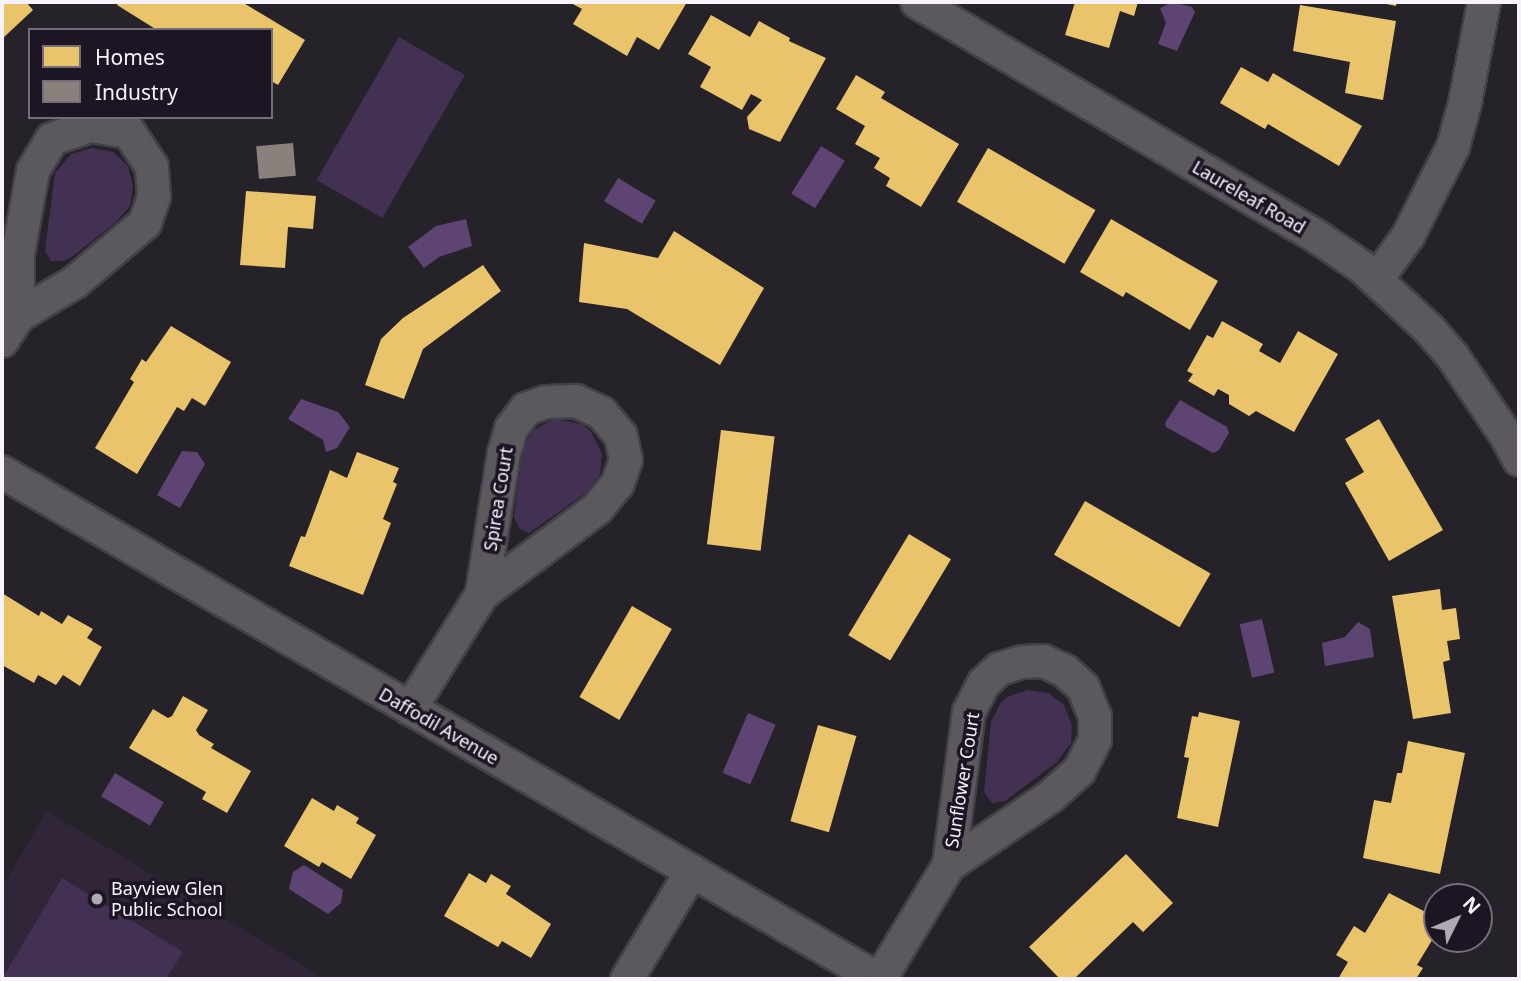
<!DOCTYPE html>
<style>
body{margin:0}
#map{position:relative;width:1521px;height:981px;overflow:hidden;background:#26222a;font-family:"Noto Sans",sans-serif}
div>[style]{position:absolute}
.built>*{inset:0;background:#302539}
.green>*{inset:0;background:#433153;transform-origin:0 0}
.water>*{inset:0;background:#5d4473;transform-origin:0 0}
.homes>*{inset:0;background:#e9c46a;transform-origin:0 0}
.industry>*{inset:0;background:#8a817c;transform-origin:0 0}
.roads{filter:drop-shadow(2px 0 #434047) drop-shadow(-2px 0 #434047) drop-shadow(0 2px #434047) drop-shadow(0 -2px #434047)}
.minor>*{height:32px;margin:-16px;padding:0 16px;transform-origin:16px;border-radius:16px;background:#5b595d}
.dots>*{width:19px;height:19px;translate:-50% -50%;box-sizing:border-box;border:4px solid #1d1524;border-radius:50%}
span{translate:-50% -50%;white-space:nowrap;text-align:center;line-height:1.15;-webkit-text-stroke:7px #1d1524;paint-order:stroke}
.street-label{font-size:18px;color:#f7f2fc}
.poi-label{font-size:18px;color:#f7f2fc}
.left{translate:0 -50%;text-align:left}
.frame{position:absolute;inset:0;border:4px solid #f7f2fc;pointer-events:none}
.legend{position:absolute;left:28px;top:28px;width:245px;height:91px;box-sizing:border-box;background:#1d1524;border:2px solid #746d7a;margin:0;padding:9px 12px;list-style:none;font-size:21px;color:#f7f2fc}
.legend li{display:flex;align-items:center;gap:14px;height:35px}
.legend b{width:35px;border:2px solid #746d7a}
.north{position:absolute;left:1423px;top:883px;width:70px;height:70px;box-sizing:border-box;background:#1d1524;border:2px solid #746d7a;border-radius:50%;rotate:47deg;font-size:19px;font-weight:700;line-height:28px;text-align:center;color:#f7f2fc}
.north::after{content:'';display:block;margin:auto;width:24px;height:32px;background:#aea9b2;clip-path:polygon(50% 0,100% 100%,50% 72%,0 100%)}
</style>
<div id="map">
<div class="built">
<i style="clip-path:polygon(47px 811px,325px 979px,2px 979px,2px 887px)"></i>
</div>
<div class="green">
<i style="left:399px;top:37px;width:76px;height:165px;rotate:30deg"></i>
<i style="clip-path:polygon(92px 148px,113px 152px,128px 166px,133px 186px,130px 206px,115px 223px,73px 256px,64px 261px,51px 261px,45px 251px,55px 173px,71px 154px)"></i>
<i style="clip-path:polygon(553px 419px,582px 424px,591px 432px,602px 454px,600px 474px,587px 492px,529px 533px,520px 529px,514px 517px,523px 447px,534px 430px)"></i>
<i style="clip-path:polygon(1028px 690px,1048px 693px,1064px 705px,1072px 725px,1071px 743px,1056px 763px,1005px 801px,992px 803px,984px 792px,991px 722px,1000px 704px,1007px 697px)"></i>
<i style="clip-path:polygon(62px 878px,183px 952px,166px 979px,2px 979px)"></i>
</div>
<div class="water">
<i style="clip-path:polygon(1172px 2px,1192px 7px,1195px 12px,1177px 51px,1158px 44px,1166px 23px,1160px 8px)"></i>
<i style="left:821px;top:146px;width:28px;height:56px;rotate:32deg"></i>
<i style="left:618px;top:178px;width:44px;height:27px;rotate:31deg"></i>
<i style="clip-path:polygon(466px 219px,472px 246px,439px 257px,424px 268px,408px 247px,436px 226px)"></i>
<i style="clip-path:polygon(301px 399px,338px 412px,350px 427px,337px 448px,326px 452px,323px 440px,288px 419px)"></i>
<i style="clip-path:polygon(1180px 400px,1227px 427px,1229px 433px,1219px 450px,1213px 453px,1166px 427px,1165px 423px)"></i>
<i style="clip-path:polygon(182px 451px,197px 452px,205px 464px,180px 508px,157px 495px)"></i>
<i style="left:1262px;top:619px;width:55px;height:23px;rotate:77deg"></i>
<i style="clip-path:polygon(1358px 622px,1370px 629px,1374px 657px,1325px 666px,1322px 643px,1345px 637px)"></i>
<i style="left:748px;top:713px;width:30px;height:65px;rotate:23deg"></i>
<i style="left:115px;top:773px;width:57px;height:27px;rotate:31deg"></i>
<i style="clip-path:polygon(304px 865px,343px 890px,341px 903px,328px 914px,289px 889px,293px 872px)"></i>
</div>
<div class="homes">
<i style="clip-path:polygon(2px 2px,26px 2px,33px 10px,2px 39px)"></i>
<i style="clip-path:polygon(119px 2px,242px 2px,305px 40px,278px 85px,271px 81px,271px 30px,157px 30px,117px 5px)"></i>
<i style="clip-path:polygon(569px 2px,687px 2px,659px 50px,637px 37px,627px 56px,573px 24px,582px 9px)"></i>
<i style="clip-path:polygon(1075px 2px,1138px 2px,1134px 16px,1120px 11px,1109px 48px,1065px 35px)"></i>
<i style="clip-path:polygon(1377px 2px,1397px 2px,1396px 6px)"></i>
<i style="clip-path:polygon(1300px 5px,1396px 21px,1383px 100px,1345px 93px,1350px 62px,1293px 51px)"></i>
<i style="clip-path:polygon(711px 15px,750px 37px,759px 21px,790px 38px,789px 41px,826px 58px,780px 142px,749px 129px,747px 117px,762px 100px,751px 94px,742px 110px,700px 87px,711px 67px,688px 54px)"></i>
<i style="clip-path:polygon(1241px 67px,1268px 82px,1273px 73px,1362px 126px,1339px 166px,1268px 124px,1265px 129px,1220px 103px)"></i>
<i style="clip-path:polygon(856px 75px,885px 92px,881px 98px,959px 144px,921px 207px,886px 186px,890px 178px,874px 168px,880px 158px,855px 144px,865px 126px,836px 109px)"></i>
<i style="left:988px;top:148px;width:124px;height:62px;rotate:30deg"></i>
<i style="clip-path:polygon(246px 191px,316px 196px,313px 229px,288px 227px,285px 268px,240px 265px)"></i>
<i style="clip-path:polygon(1111px 219px,1218px 281px,1190px 330px,1126px 292px,1123px 297px,1080px 272px)"></i>
<i style="clip-path:polygon(674px 231px,764px 288px,720px 365px,627px 309px,579px 302px,584px 243px,658px 258px)"></i>
<i style="clip-path:polygon(483px 265px,501px 291px,423px 349px,404px 399px,365px 385px,381px 339px,403px 318px)"></i>
<i style="clip-path:polygon(1222px 321px,1263px 344px,1259px 351px,1280px 363px,1298px 331px,1338px 354px,1294px 432px,1256px 411px,1249px 416px,1229px 404px,1229px 395px,1218px 389px,1214px 396px,1188px 381px,1193px 374px,1187px 371px,1207px 335px,1213px 338px)"></i>
<i style="clip-path:polygon(171px 326px,231px 362px,205px 406px,192px 398px,184px 411px,177px 407px,137px 474px,95px 448px,134px 382px,130px 379px,142px 359px,146px 362px)"></i>
<i style="clip-path:polygon(1379px 419px,1443px 530px,1389px 561px,1345px 483px,1364px 472px,1345px 439px)"></i>
<i style="left:721px;top:430px;width:54px;height:115px;rotate:7deg"></i>
<i style="clip-path:polygon(357px 452px,399px 468px,393px 482px,397px 484px,383px 519px,391px 523px,363px 595px,289px 566px,301px 536px,305px 537px,330px 470px,347px 478px)"></i>
<i style="left:1085px;top:501px;width:145px;height:62px;rotate:30deg"></i>
<i style="left:909px;top:534px;width:49px;height:118px;rotate:31deg"></i>
<i style="clip-path:polygon(1440px 589px,1442px 610px,1456px 608px,1460px 639px,1447px 641px,1450px 660px,1443px 662px,1451px 713px,1413px 719px,1392px 596px)"></i>
<i style="clip-path:polygon(2px 593px,39px 616px,41px 611px,62px 624px,68px 615px,93px 629px,87px 638px,102px 647px,80px 686px,63px 675px,56px 685px,38px 675px,34px 683px,2px 665px)"></i>
<i style="left:632px;top:606px;width:46px;height:105px;rotate:30deg"></i>
<i style="clip-path:polygon(183px 696px,208px 710px,196px 730px,199px 735px,214px 744px,211px 748px,251px 771px,227px 813px,202px 799px,206px 792px,129px 748px,153px 709px,168px 718px,172px 716px)"></i>
<i style="clip-path:polygon(1199px 712px,1240px 721px,1218px 827px,1177px 818px,1189px 758px,1184px 757px,1192px 716px,1198px 717px)"></i>
<i style="left:818px;top:725px;width:40px;height:100px;rotate:16deg"></i>
<i style="clip-path:polygon(1408px 741px,1465px 753px,1440px 874px,1363px 858px,1374px 800px,1391px 803px,1397px 773px,1402px 773px)"></i>
<i style="clip-path:polygon(312px 798px,334px 811px,337px 805px,359px 818px,356px 823px,376px 835px,351px 879px,322px 862px,319px 867px,284px 846px)"></i>
<i style="clip-path:polygon(1126px 854px,1173px 903px,1143px 932px,1133px 922px,1074px 979px,1060px 979px,1029px 947px)"></i>
<i style="clip-path:polygon(469px 873px,486px 883px,491px 874px,511px 886px,506px 894px,551px 924px,531px 958px,502px 941px,498px 947px,444px 916px)"></i>
<i style="clip-path:polygon(1389px 893px,1437px 918px,1437px 932px,1417px 965px,1423px 968px,1416px 979px,1338px 979px,1348px 962px,1336px 955px,1354px 926px,1365px 933px)"></i>
</div>
<div class="industry">
<i style="left:293px;top:143px;width:33px;height:37px;rotate:85deg"></i>
</div>
<div class="roads">
<div class="minor">
<i style="left:917px;top:2px;width:466px;rotate:30.4deg"></i>
<i style="left:1319px;top:238px;width:52px;rotate:34deg"></i>
<i style="left:1362px;top:267px;width:91px;rotate:42.8deg"></i>
<i style="left:1429px;top:329px;width:37px;rotate:49deg"></i>
<i style="left:1453px;top:357px;width:97px;rotate:56deg"></i>
<i style="left:1507px;top:437px;width:26px;rotate:62deg"></i>
<i style="left:1377px;top:279px;width:53px;rotate:-54.2deg"></i>
<i style="left:1408px;top:236px;width:100px;rotate:-63.2deg"></i>
<i style="left:1453px;top:147px;width:46px;rotate:-74.7deg"></i>
<i style="left:1465px;top:103px;width:103px;rotate:-79.3deg"></i>
<i style="left:2px;top:341px;width:30px;rotate:-57deg"></i>
<i style="left:18px;top:316px;width:66px;rotate:-30.8deg"></i>
<i style="left:75px;top:282px;width:92px;rotate:-40.1deg"></i>
<i style="left:145px;top:223px;width:28px;rotate:-71deg"></i>
<i style="left:154px;top:197px;width:30px;rotate:-94deg"></i>
<i style="left:152px;top:167px;width:42px;rotate:-123.3deg"></i>
<i style="left:129px;top:132px;width:39px;rotate:-171deg"></i>
<i style="left:90px;top:126px;width:40px;rotate:161.1deg"></i>
<i style="left:52px;top:139px;width:37px;rotate:121deg"></i>
<i style="left:33px;top:171px;width:84px;rotate:100.2deg"></i>
<i style="left:18px;top:254px;width:62px;rotate:90deg"></i>
<i style="left:2px;top:472px;width:1012px;rotate:30.06deg"></i>
<i style="left:410px;top:709px;width:136px;rotate:-57.9deg"></i>
<i style="left:482px;top:594px;width:143px;rotate:-36.5deg"></i>
<i style="left:597px;top:509px;width:33px;rotate:-51deg"></i>
<i style="left:618px;top:483px;width:24px;rotate:-71deg"></i>
<i style="left:626px;top:460px;width:25px;rotate:-102deg"></i>
<i style="left:621px;top:436px;width:30px;rotate:-130deg"></i>
<i style="left:602px;top:413px;width:29px;rotate:-155deg"></i>
<i style="left:576px;top:401px;width:30px;rotate:178deg"></i>
<i style="left:546px;top:402px;width:21px;rotate:161deg"></i>
<i style="left:526px;top:409px;width:25px;rotate:127deg"></i>
<i style="left:511px;top:429px;width:25px;rotate:106deg"></i>
<i style="left:504px;top:453px;width:143px;rotate:98.9deg"></i>
<i style="left:627px;top:979px;width:126px;rotate:-59deg"></i>
<i style="left:880px;top:979px;width:133px;rotate:-58.8deg"></i>
<i style="left:949px;top:865px;width:154px;rotate:-82.6deg"></i>
<i style="left:969px;top:712px;width:33px;rotate:-63deg"></i>
<i style="left:984px;top:683px;width:21px;rotate:-43deg"></i>
<i style="left:999px;top:669px;width:24px;rotate:-17deg"></i>
<i style="left:1022px;top:662px;width:21px;rotate:-3deg"></i>
<i style="left:1043px;top:661px;width:24px;rotate:24deg"></i>
<i style="left:1065px;top:671px;width:24px;rotate:42deg"></i>
<i style="left:1083px;top:687px;width:31px;rotate:68deg"></i>
<i style="left:1095px;top:716px;width:24px;rotate:90deg"></i>
<i style="left:1095px;top:740px;width:35px;rotate:117deg"></i>
<i style="left:1079px;top:771px;width:39px;rotate:138deg"></i>
<i style="left:1050px;top:797px;width:122px;rotate:146deg"></i>
</div>
</div>
<div class="dots">
<i style="left:97px;top:899px;background:#aea9b2"></i>
</div>
<div class="street-label">
<span style="left:1249px;top:197px;rotate:30deg">Laureleaf Road</span>
<span style="left:498px;top:499px;rotate:-81deg">Spirea Court</span>
<span style="left:439px;top:726px;rotate:30deg">Daffodil Avenue</span>
<span style="left:962px;top:780px;rotate:-81deg">Sunflower Court</span>
</div>
<div class="poi-label">
<span class="left" style="left:111px;top:899px">Bayview Glen<br>Public School</span>
</div>
<div class="frame"></div>
<ul class="legend">
<li><b style="height:19px;background:#e9c46a"></b>Homes</li>
<li><b style="height:19px;background:#8a817c"></b>Industry</li>
</ul>
<div class="north">N</div>
</div>
